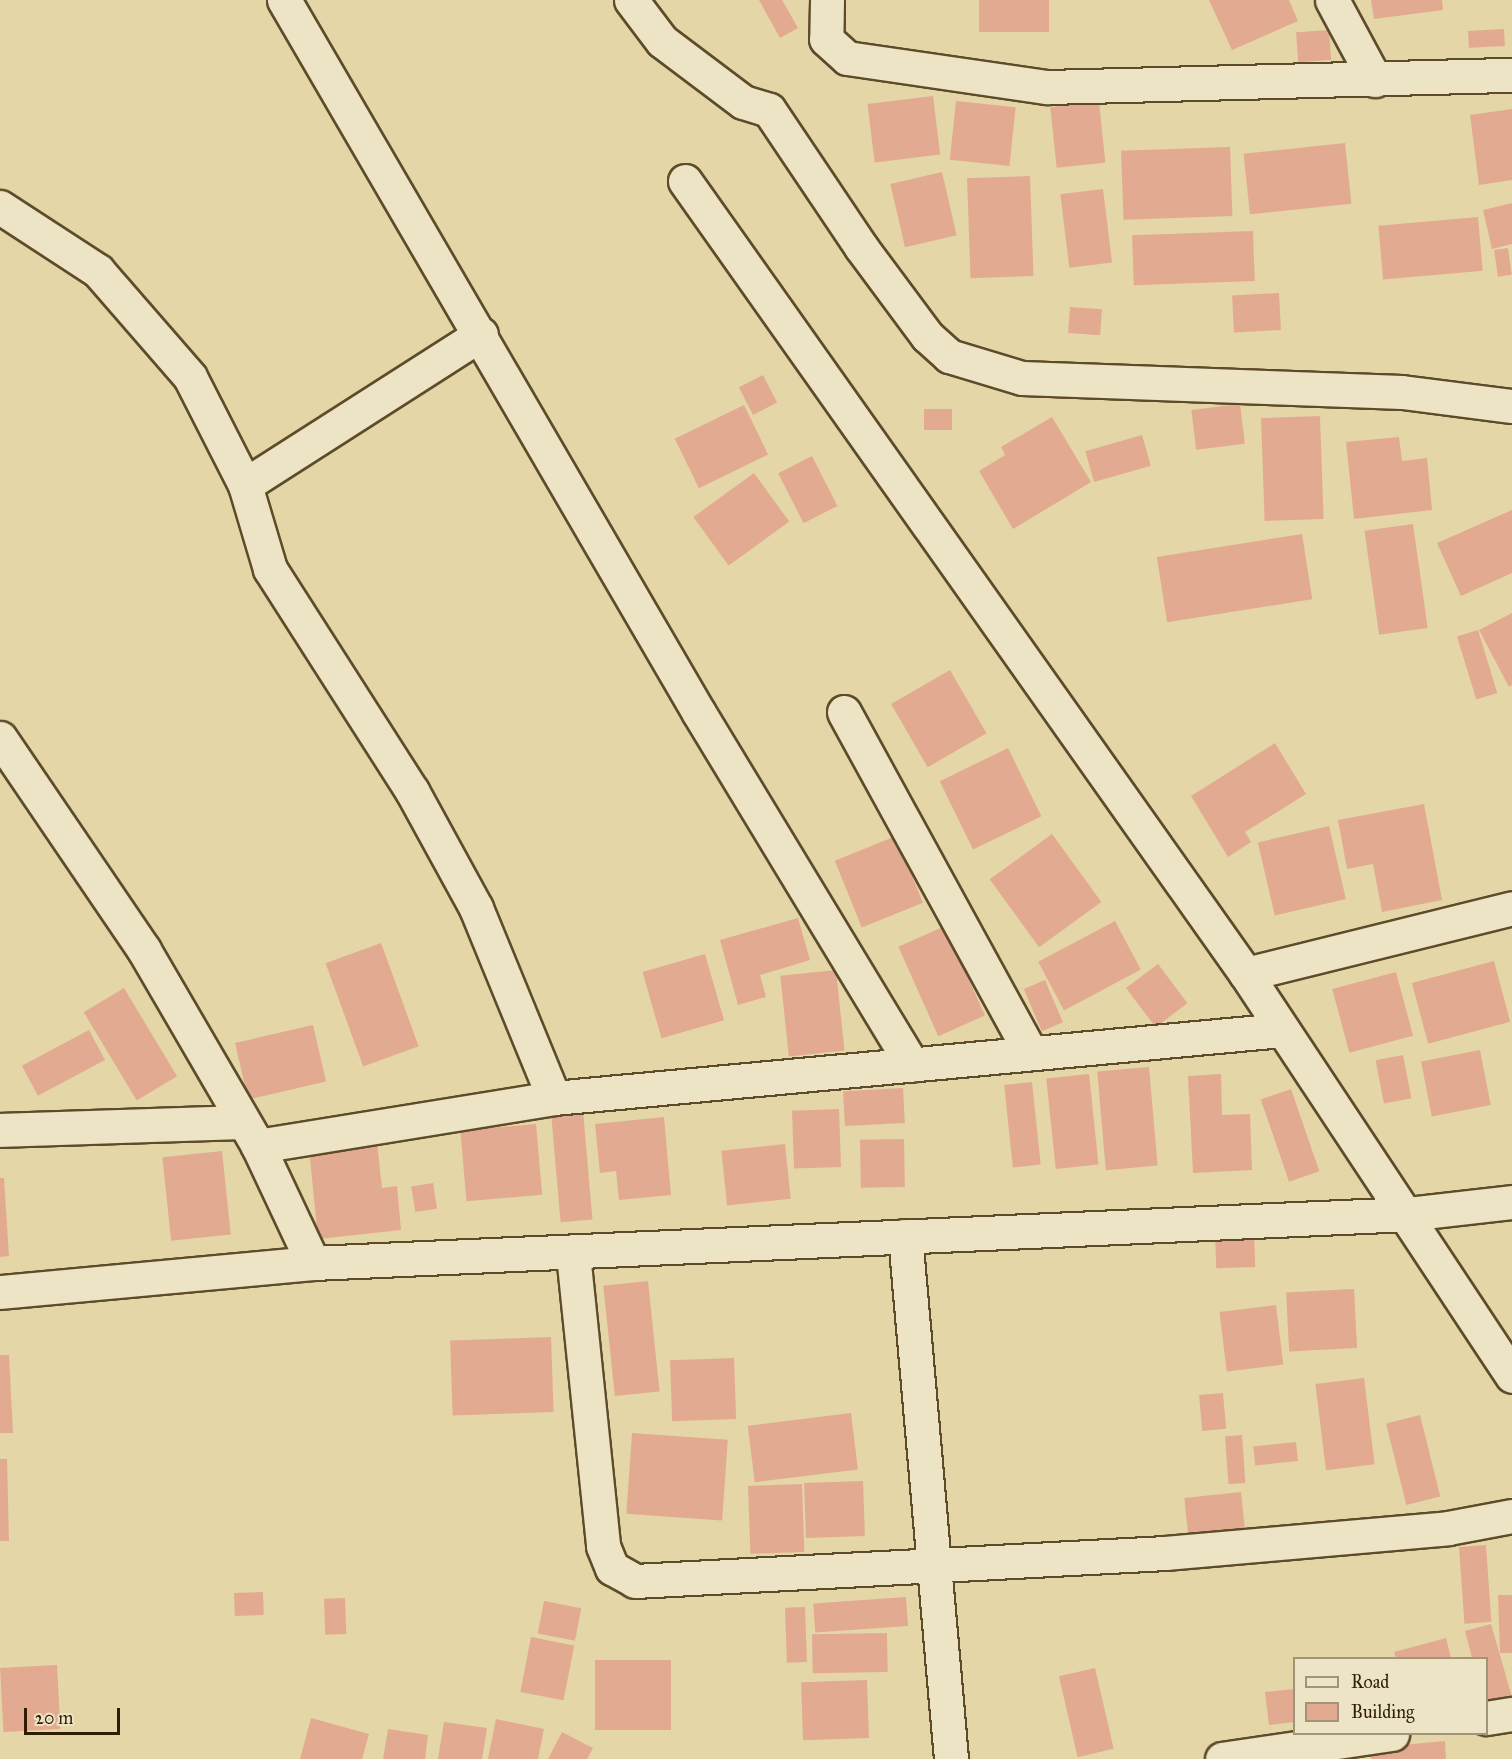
<!DOCTYPE html>
<style>
body{margin:0}
#map{position:relative;width:1512px;height:1759px;overflow:hidden;background:#e4d6a6;font-family:"IM FELL Great Primer",serif}
div>[style]{position:absolute}
.building>*{inset:0;background:#e2ab91;transform-origin:0 0}
.roads{filter:drop-shadow(2px 0 #5e4b2a) drop-shadow(-2px 0 #5e4b2a) drop-shadow(0 2px #5e4b2a) drop-shadow(0 -2px #5e4b2a)}
.minor>*{height:33px;margin:-16.5px;padding:0 16.5px;transform-origin:16.5px;border-radius:16.5px;background:#ede4c5}
span{translate:-50% -50%;white-space:nowrap;text-align:center;line-height:1.15;-webkit-text-stroke:6px #ede4c5;paint-order:stroke}
.legend{position:absolute;left:1293px;top:1657px;width:195px;height:78px;box-sizing:border-box;background:#ede4c5;border:2px solid #a29477;margin:0;padding:8px 10px;list-style:none;font-size:18px;color:#311d01}
.legend li{display:flex;align-items:center;gap:12px;height:30px}
.legend b{width:30px;border:2px solid #a29477}
.scale{position:absolute;left:24px;top:1708px;width:96px;height:27px;box-sizing:border-box;border:3px solid #311d01;border-top:0;padding-left:8px;font-size:18px;line-height:21px;white-space:nowrap;color:#311d01;-webkit-text-stroke:4px #ede4c5;paint-order:stroke}
</style>
<div id="map">
<div class="building">
<i style="clip-path:polygon(759px 0,782px 0,798px 28px,780px 38px)"></i>
<i style="left:979px;top:0;width:70px;height:32px"></i>
<i style="clip-path:polygon(1209px 0,1289px 0,1298px 21px,1232px 50px)"></i>
<i style="clip-path:polygon(1371px 0,1442px 0,1443px 10px,1374px 19px)"></i>
<i style="left:1504px;top:29px;width:17px;height:36px;rotate:87deg"></i>
<i style="left:1329px;top:30px;width:30px;height:33px;rotate:86deg"></i>
<i style="left:933px;top:96px;width:59px;height:66px;rotate:83deg"></i>
<i style="left:956px;top:101px;width:60px;height:59px;rotate:6deg"></i>
<i style="left:1099px;top:102px;width:61px;height:49px;rotate:84deg"></i>
<i style="clip-path:polygon(1512px 109px,1512px 180px,1479px 185px,1470px 115px)"></i>
<i style="left:1345px;top:143px;width:61px;height:102px;rotate:84deg"></i>
<i style="left:1230px;top:147px;width:69px;height:109px;rotate:88deg"></i>
<i style="left:942px;top:172px;width:65px;height:53px;rotate:77deg"></i>
<i style="left:1030px;top:176px;width:100px;height:63px;rotate:88deg"></i>
<i style="left:1103px;top:189px;width:74px;height:43px;rotate:83deg"></i>
<i style="clip-path:polygon(1512px 203px,1512px 244px,1492px 249px,1483px 210px)"></i>
<i style="left:1478px;top:217px;width:54px;height:100px;rotate:85deg"></i>
<i style="left:1253px;top:231px;width:50px;height:121px;rotate:88deg"></i>
<i style="left:1508px;top:248px;width:27px;height:14px;rotate:82deg"></i>
<i style="left:1279px;top:293px;width:37px;height:47px;rotate:87deg"></i>
<i style="left:1070px;top:307px;width:32px;height:26px;rotate:4deg"></i>
<i style="left:763px;top:375px;width:31px;height:27px;rotate:63deg"></i>
<i style="left:1240px;top:404px;width:40px;height:49px;rotate:83deg"></i>
<i style="left:744px;top:405px;width:55px;height:77px;rotate:64deg"></i>
<i style="left:924px;top:409px;width:28px;height:21px"></i>
<i style="left:1320px;top:416px;width:103px;height:59px;rotate:88deg"></i>
<i style="clip-path:polygon(1052px 417px,1091px 482px,1013px 529px,979px 471px,1005px 455px,1001px 447px)"></i>
<i style="left:1142px;top:435px;width:32px;height:59px;rotate:74deg"></i>
<i style="clip-path:polygon(1399px 437px,1402px 461px,1427px 458px,1432px 510px,1354px 519px,1346px 442px)"></i>
<i style="left:812px;top:456px;width:56px;height:38px;rotate:63deg"></i>
<i style="left:754px;top:473px;width:60px;height:75px;rotate:54deg"></i>
<i style="clip-path:polygon(1512px 510px,1512px 573px,1461px 596px,1437px 543px)"></i>
<i style="left:1413px;top:524px;width:105px;height:49px;rotate:82deg"></i>
<i style="left:1302px;top:534px;width:66px;height:147px;rotate:81deg"></i>
<i style="clip-path:polygon(1512px 613px,1512px 685px,1509px 687px,1479px 630px)"></i>
<i style="left:1478px;top:630px;width:66px;height:22px;rotate:73deg"></i>
<i style="left:950px;top:670px;width:73px;height:68px;rotate:60deg"></i>
<i style="clip-path:polygon(1275px 743px,1306px 794px,1245px 832px,1251px 842px,1228px 857px,1191px 796px)"></i>
<i style="left:1008px;top:748px;width:76px;height:76px;rotate:64deg"></i>
<i style="clip-path:polygon(1424px 804px,1442px 900px,1382px 912px,1373px 864px,1347px 869px,1338px 820px)"></i>
<i style="left:1329px;top:826px;width:75px;height:73px;rotate:77deg"></i>
<i style="left:1052px;top:834px;width:84px;height:77px;rotate:54deg"></i>
<i style="left:896px;top:836px;width:72px;height:66px;rotate:68deg"></i>
<i style="clip-path:polygon(798px 918px,810px 960px,760px 975px,766px 997px,738px 1005px,720px 940px)"></i>
<i style="left:1115px;top:921px;width:55px;height:87px;rotate:62deg"></i>
<i style="left:945px;top:926px;width:98px;height:51px;rotate:66deg"></i>
<i style="left:381px;top:943px;width:110px;height:59px;rotate:70deg"></i>
<i style="left:705px;top:954px;width:69px;height:65px;rotate:74deg"></i>
<i style="left:1494px;top:961px;width:63px;height:85px;rotate:75deg"></i>
<i style="left:1158px;top:964px;width:49px;height:40px;rotate:53deg"></i>
<i style="left:836px;top:970px;width:81px;height:56px;rotate:84deg"></i>
<i style="left:1396px;top:972px;width:66px;height:66px;rotate:75deg"></i>
<i style="left:1045px;top:980px;width:46px;height:23px;rotate:67deg"></i>
<i style="left:124px;top:988px;width:103px;height:47px;rotate:59deg"></i>
<i style="left:313px;top:1025px;width:58px;height:80px;rotate:77deg"></i>
<i style="left:89px;top:1030px;width:34px;height:76px;rotate:62deg"></i>
<i style="left:1480px;top:1050px;width:56px;height:60px;rotate:79deg"></i>
<i style="left:1403px;top:1055px;width:44px;height:28px;rotate:79deg"></i>
<i style="left:1149px;top:1067px;width:99px;height:52px;rotate:85deg"></i>
<i style="left:1089px;top:1074px;width:91px;height:43px;rotate:84deg"></i>
<i style="clip-path:polygon(1221px 1074px,1222px 1115px,1250px 1114px,1252px 1170px,1193px 1173px,1188px 1076px)"></i>
<i style="left:1032px;top:1082px;width:83px;height:28px;rotate:84deg"></i>
<i style="left:903px;top:1088px;width:35px;height:60px;rotate:87deg"></i>
<i style="left:1291px;top:1089px;width:87px;height:32px;rotate:71deg"></i>
<i style="left:839px;top:1109px;width:58px;height:47px;rotate:88deg"></i>
<i style="left:583px;top:1111px;width:109px;height:32px;rotate:85deg"></i>
<i style="clip-path:polygon(664px 1117px,671px 1195px,619px 1200px,616px 1171px,600px 1173px,595px 1124px)"></i>
<i style="left:536px;top:1124px;width:71px;height:76px;rotate:85deg"></i>
<i style="left:904px;top:1139px;width:48px;height:44px;rotate:89deg"></i>
<i style="clip-path:polygon(377px 1142px,382px 1188px,397px 1186px,401px 1230px,318px 1239px,309px 1148px)"></i>
<i style="left:785px;top:1144px;width:55px;height:64px;rotate:84deg"></i>
<i style="left:222px;top:1151px;width:84px;height:60px;rotate:84deg"></i>
<i style="clip-path:polygon(0 1178px,4px 1178px,9px 1256px,0 1257px)"></i>
<i style="left:433px;top:1183px;width:26px;height:22px;rotate:81deg"></i>
<i style="left:1254px;top:1232px;width:35px;height:39px;rotate:88deg"></i>
<i style="left:648px;top:1281px;width:111px;height:45px;rotate:84deg"></i>
<i style="left:1354px;top:1289px;width:59px;height:68px;rotate:87deg"></i>
<i style="left:1276px;top:1305px;width:60px;height:57px;rotate:83deg"></i>
<i style="left:551px;top:1337px;width:75px;height:101px;rotate:88deg"></i>
<i style="clip-path:polygon(0 1355px,9px 1355px,13px 1433px,0 1433px)"></i>
<i style="left:734px;top:1358px;width:61px;height:64px;rotate:88deg"></i>
<i style="left:1364px;top:1378px;width:87px;height:49px;rotate:83deg"></i>
<i style="left:1223px;top:1393px;width:36px;height:24px;rotate:85deg"></i>
<i style="left:851px;top:1413px;width:57px;height:104px;rotate:83deg"></i>
<i style="left:1420px;top:1415px;width:84px;height:35px;rotate:76deg"></i>
<i style="left:632px;top:1433px;width:96px;height:81px;rotate:4deg"></i>
<i style="left:1242px;top:1435px;width:48px;height:17px;rotate:86deg"></i>
<i style="left:1296px;top:1442px;width:19px;height:43px;rotate:84deg"></i>
<i style="clip-path:polygon(0 1459px,7px 1459px,9px 1541px,0 1541px)"></i>
<i style="left:863px;top:1481px;width:55px;height:59px;rotate:88deg"></i>
<i style="left:802px;top:1484px;width:68px;height:54px;rotate:88deg"></i>
<i style="left:1241px;top:1492px;width:39px;height:57px;rotate:84deg"></i>
<i style="left:1486px;top:1545px;width:77px;height:27px;rotate:86deg"></i>
<i style="left:263px;top:1592px;width:23px;height:29px;rotate:88deg"></i>
<i style="clip-path:polygon(1498px 1595px,1512px 1595px,1512px 1653px,1500px 1653px)"></i>
<i style="left:906px;top:1597px;width:29px;height:93px;rotate:86deg"></i>
<i style="left:345px;top:1598px;width:36px;height:21px;rotate:88deg"></i>
<i style="left:544px;top:1601px;width:38px;height:33px;rotate:11deg"></i>
<i style="left:805px;top:1607px;width:55px;height:20px;rotate:88deg"></i>
<i style="clip-path:polygon(1491px 1624px,1512px 1697px,1486px 1704px,1486px 1658px,1472px 1658px,1465px 1631px)"></i>
<i style="left:887px;top:1633px;width:39px;height:75px;rotate:89deg"></i>
<i style="left:531px;top:1637px;width:44px;height:56px;rotate:11deg"></i>
<i style="clip-path:polygon(1446px 1638px,1451px 1658px,1396px 1658px,1394px 1652px)"></i>
<i style="left:595px;top:1660px;width:76px;height:70px"></i>
<i style="left:57px;top:1665px;width:64px;height:57px;rotate:87deg"></i>
<i style="left:1095px;top:1668px;width:83px;height:37px;rotate:77deg"></i>
<i style="left:867px;top:1680px;width:58px;height:66px;rotate:88deg"></i>
<i style="clip-path:polygon(1294px 1689px,1294px 1722px,1269px 1725px,1265px 1692px)"></i>
<i style="clip-path:polygon(311px 1718px,369px 1734px,362px 1759px,300px 1759px)"></i>
<i style="clip-path:polygon(496px 1719px,544px 1729px,538px 1759px,488px 1759px)"></i>
<i style="clip-path:polygon(444px 1722px,487px 1728px,482px 1759px,438px 1759px)"></i>
<i style="clip-path:polygon(388px 1729px,428px 1735px,425px 1759px,383px 1759px)"></i>
<i style="clip-path:polygon(562px 1732px,593px 1748px,587px 1759px,548px 1759px)"></i>
<i style="clip-path:polygon(1445px 1741px,1446px 1759px,1371px 1759px,1370px 1748px)"></i>
</div>
<div class="roads">
<div class="minor">
<i style="left:284px;top:0;width:825px;rotate:59.8deg"></i>
<i style="left:699px;top:713px;width:411px;rotate:58.8deg"></i>
<i style="left:631px;top:0;width:51px;rotate:52.9deg"></i>
<i style="left:662px;top:41px;width:101px;rotate:37deg"></i>
<i style="left:743px;top:102px;width:27px;rotate:17deg"></i>
<i style="left:769px;top:110px;width:165px;rotate:56.1deg"></i>
<i style="left:861px;top:247px;width:111px;rotate:53.4deg"></i>
<i style="left:927px;top:336px;width:30px;rotate:42deg"></i>
<i style="left:949px;top:356px;width:76px;rotate:16.8deg"></i>
<i style="left:1022px;top:378px;width:380px;rotate:2.1deg"></i>
<i style="left:1402px;top:392px;width:111px;rotate:7.3deg"></i>
<i style="left:827px;top:0;width:39px;rotate:91deg"></i>
<i style="left:826px;top:39px;width:28px;rotate:42deg"></i>
<i style="left:847px;top:58px;width:202px;rotate:8.3deg"></i>
<i style="left:1047px;top:87px;width:465px;rotate:-1.5deg"></i>
<i style="left:1332px;top:0;width:91px;rotate:61.7deg"></i>
<i style="left:685px;top:181px;width:971px;rotate:54.72deg"></i>
<i style="left:1246px;top:974px;width:482px;rotate:56.5deg"></i>
<i style="left:0;top:207px;width:117px;rotate:33.1deg"></i>
<i style="left:98px;top:271px;width:140px;rotate:49deg"></i>
<i style="left:190px;top:377px;width:121px;rotate:63deg"></i>
<i style="left:245px;top:485px;width:88px;rotate:73.4deg"></i>
<i style="left:270px;top:569px;width:264px;rotate:57.4deg"></i>
<i style="left:412px;top:791px;width:133px;rotate:61.3deg"></i>
<i style="left:476px;top:908px;width:205px;rotate:67.7deg"></i>
<i style="left:554px;top:1098px;width:300px;rotate:170.8deg"></i>
<i style="left:245px;top:485px;width:280px;rotate:-32.6deg"></i>
<i style="left:844px;top:712px;width:389px;rotate:61.3deg"></i>
<i style="left:0;top:738px;width:256px;rotate:55.8deg"></i>
<i style="left:144px;top:950px;width:227px;rotate:59.8deg"></i>
<i style="left:258px;top:1146px;width:129px;rotate:64.8deg"></i>
<i style="left:1246px;top:974px;width:274px;rotate:-13.9deg"></i>
<i style="left:554px;top:1098px;width:731px;rotate:-5.34deg"></i>
<i style="left:0;top:1130px;width:241px;rotate:-1.9deg"></i>
<i style="left:905px;top:1236px;width:525px;rotate:84.97deg"></i>
<i style="left:573px;top:1254px;width:294px;rotate:84.1deg"></i>
<i style="left:603px;top:1546px;width:24px;rotate:68deg"></i>
<i style="left:612px;top:1568px;width:26px;rotate:29deg"></i>
<i style="left:635px;top:1581px;width:531px;rotate:-3.02deg"></i>
<i style="left:1165px;top:1553px;width:284px;rotate:-5deg"></i>
<i style="left:1448px;top:1528px;width:65px;rotate:-10.6deg"></i>
<i style="left:0;top:1292px;width:314px;rotate:-5.3deg"></i>
<i style="left:313px;top:1263px;width:1095px;rotate:-2.56deg"></i>
<i style="left:1407px;top:1214px;width:106px;rotate:-6.5deg"></i>
<i style="left:1486px;top:1718px;width:26px;rotate:-9deg"></i>
<i style="left:1222px;top:1759px;width:172px;rotate:-8.4deg"></i>
</div>
</div>
<ul class="legend">
<li><b style="height:8px;background:#ede4c5"></b>Road</li>
<li><b style="height:16px;background:#e2ab91"></b>Building</li>
</ul>
<div class="scale">20 m</div>
</div>
